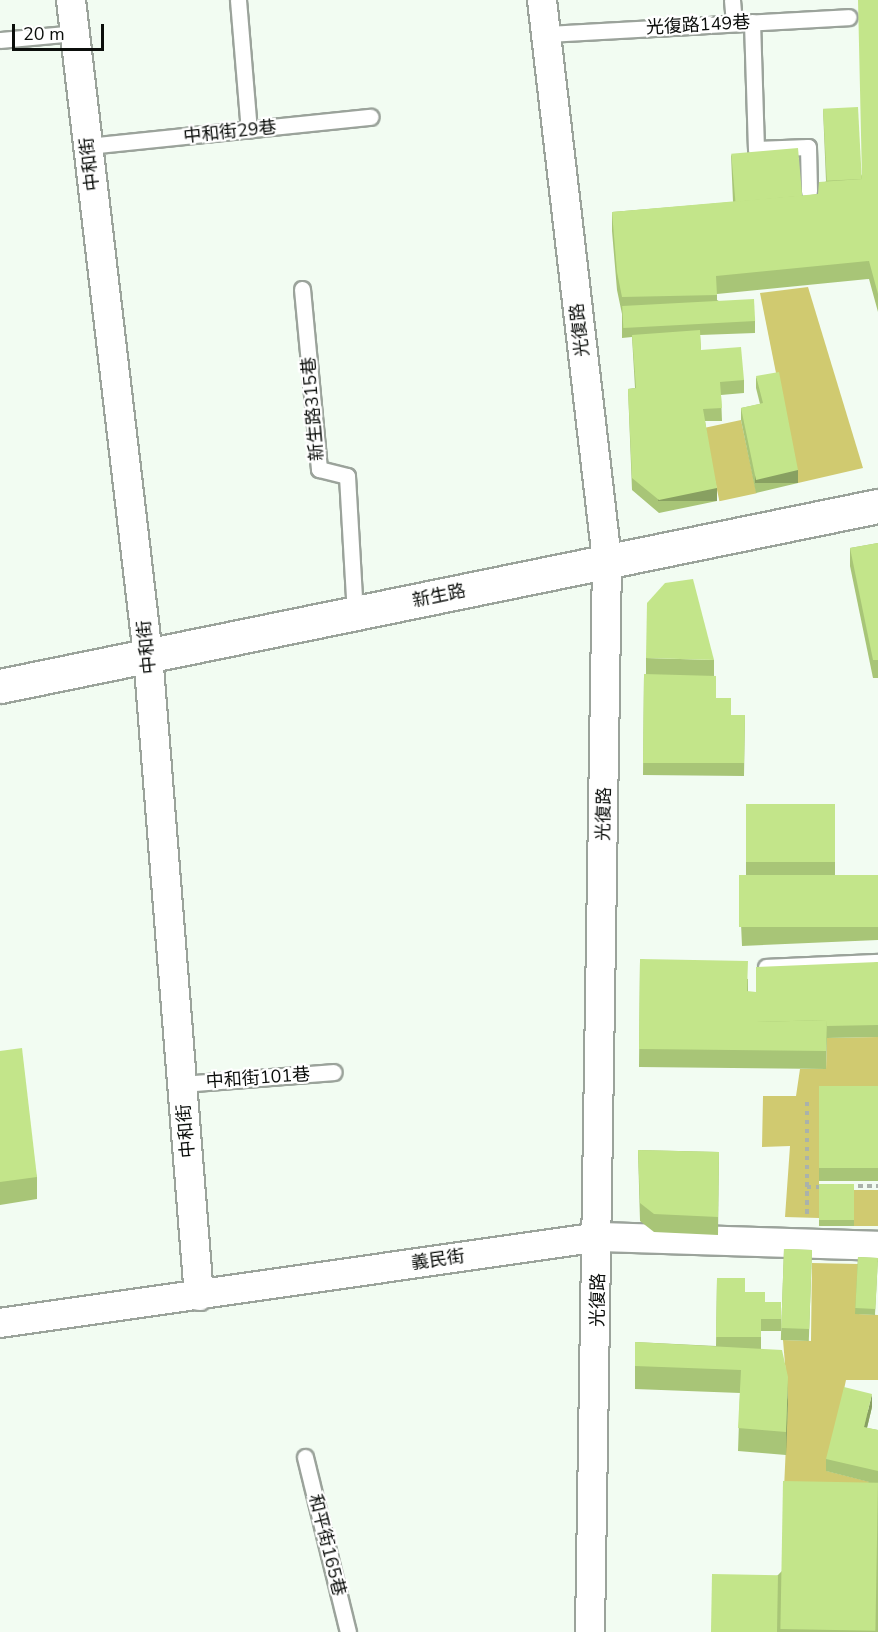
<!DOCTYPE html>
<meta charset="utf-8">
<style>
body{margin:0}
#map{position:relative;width:878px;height:1632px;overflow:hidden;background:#f2fcf2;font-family:"Nunito Sans","Noto Sans TC",sans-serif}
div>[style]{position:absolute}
.green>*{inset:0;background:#d0ca70;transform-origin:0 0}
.path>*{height:4px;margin-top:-2px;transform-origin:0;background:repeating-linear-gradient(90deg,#aab2aa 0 4.5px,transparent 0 9px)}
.roads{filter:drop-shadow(2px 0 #9ba39b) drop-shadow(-2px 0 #9ba39b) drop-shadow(0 2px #9ba39b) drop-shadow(0 -2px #9ba39b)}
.service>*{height:15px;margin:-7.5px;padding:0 7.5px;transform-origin:7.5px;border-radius:7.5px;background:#fff}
.minor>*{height:28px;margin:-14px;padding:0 14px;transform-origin:14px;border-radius:14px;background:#fff}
.secondary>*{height:33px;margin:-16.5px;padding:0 16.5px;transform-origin:16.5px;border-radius:16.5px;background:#fff}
.wall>*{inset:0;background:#a8c577;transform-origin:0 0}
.shaded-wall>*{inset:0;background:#88a061;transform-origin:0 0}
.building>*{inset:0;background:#c3e58a;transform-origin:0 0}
span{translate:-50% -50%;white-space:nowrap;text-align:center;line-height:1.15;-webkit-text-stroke:4.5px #fff;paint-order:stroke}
.street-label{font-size:18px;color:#0b0e0b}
.scale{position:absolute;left:12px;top:24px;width:92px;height:27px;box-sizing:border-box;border:3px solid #0b0e0b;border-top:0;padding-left:8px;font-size:18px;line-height:21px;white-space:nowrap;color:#0b0e0b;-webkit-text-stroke:4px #fff;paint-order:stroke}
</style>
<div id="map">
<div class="green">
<i style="clip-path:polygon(808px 287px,863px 468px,798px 483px,760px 293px)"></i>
<i style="left:741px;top:420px;width:75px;height:38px;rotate:78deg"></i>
<i style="clip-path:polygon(878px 1037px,878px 1099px,819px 1100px,819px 1218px,785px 1217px,790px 1146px,762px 1147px,763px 1096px,796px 1096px,800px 1069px,826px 1069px,827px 1038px)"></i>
<i style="left:878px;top:1190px;width:36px;height:24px;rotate:90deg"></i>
<i style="clip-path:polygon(812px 1263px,858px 1264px,858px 1314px,878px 1315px,878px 1380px,846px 1380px,827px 1471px,878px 1484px,783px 1511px,788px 1400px,783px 1340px,811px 1341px)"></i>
</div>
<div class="path">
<i style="left:849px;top:1186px;width:29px"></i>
<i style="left:807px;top:1187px;width:16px"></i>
<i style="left:807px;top:1214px;width:116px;rotate:-90deg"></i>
</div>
<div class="roads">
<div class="service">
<i style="left:238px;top:0;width:130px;rotate:85.2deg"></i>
<i style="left:732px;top:0;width:23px;rotate:85deg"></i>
<i style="left:752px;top:22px;width:127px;rotate:88.2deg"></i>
<i style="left:756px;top:149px;width:52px;rotate:-2.2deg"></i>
<i style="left:808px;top:147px;width:44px;rotate:88.7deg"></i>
<i style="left:546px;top:34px;width:303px;rotate:-3.2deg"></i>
<i style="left:0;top:40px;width:75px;rotate:-5.3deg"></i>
<i style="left:88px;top:146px;width:284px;rotate:-5.9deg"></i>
<i style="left:302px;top:289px;width:181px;rotate:84.6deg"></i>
<i style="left:319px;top:469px;width:29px;rotate:14deg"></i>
<i style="left:347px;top:476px;width:138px;rotate:86.7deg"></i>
<i style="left:766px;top:967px;width:112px;rotate:-2.6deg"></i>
<i style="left:183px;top:1084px;width:151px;rotate:-4.5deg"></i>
<i style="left:305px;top:1457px;width:180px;rotate:76.2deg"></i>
</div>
<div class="minor">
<i style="left:71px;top:0;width:660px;rotate:83.3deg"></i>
<i style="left:148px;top:655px;width:643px;rotate:85.45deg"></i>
<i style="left:542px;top:0;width:564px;rotate:83.38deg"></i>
<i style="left:607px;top:560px;width:1072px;rotate:90.91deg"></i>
<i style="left:0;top:1323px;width:605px;rotate:-8.17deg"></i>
<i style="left:599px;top:1237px;width:279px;rotate:1.8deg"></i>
</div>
<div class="secondary">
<i style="left:0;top:686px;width:896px;rotate:-11.59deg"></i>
</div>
</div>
<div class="wall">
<i style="clip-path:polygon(878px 0,878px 312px,869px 279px,717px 294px,717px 300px,755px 321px,755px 333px,700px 335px,701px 350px,744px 380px,744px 393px,721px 395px,722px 421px,705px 421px,717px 501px,659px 513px,632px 490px,628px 389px,635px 388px,632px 337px,622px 338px,622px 314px,617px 290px,612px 231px,612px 212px,733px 202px,731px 155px,802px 196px,818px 194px,826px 181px,823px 109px,862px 176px)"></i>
<i style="clip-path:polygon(756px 376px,798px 483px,756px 493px,741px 420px,741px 408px,760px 404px,756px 388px)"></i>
<i style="clip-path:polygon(878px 543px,878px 678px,873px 678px,850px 566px,850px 548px)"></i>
<i style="clip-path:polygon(646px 658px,714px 660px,714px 676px,716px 698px,731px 715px,745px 715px,744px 776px,643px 775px,644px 674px,646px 674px)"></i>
<i style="clip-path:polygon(835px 804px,835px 876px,878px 875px,878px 940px,742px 946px,739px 879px,746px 878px,746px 812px)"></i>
<i style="clip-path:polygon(640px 959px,748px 979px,748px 992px,756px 992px,878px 962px,878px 1037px,827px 1038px,826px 1069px,639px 1067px)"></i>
<i style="clip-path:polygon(0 1051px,37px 1177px,37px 1199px,0 1205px)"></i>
<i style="left:878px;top:1086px;width:95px;height:59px;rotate:90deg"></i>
<i style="clip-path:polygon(638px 1150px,719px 1152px,718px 1235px,654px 1232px,640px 1221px)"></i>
<i style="left:854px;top:1184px;width:42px;height:35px;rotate:90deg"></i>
<i style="left:784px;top:1249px;width:28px;height:91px;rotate:2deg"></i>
<i style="left:858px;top:1257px;width:20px;height:57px;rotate:3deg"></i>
<i style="clip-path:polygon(717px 1278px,765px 1302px,781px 1302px,781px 1331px,761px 1331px,761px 1349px,788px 1400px,786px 1455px,738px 1451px,740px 1393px,635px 1389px,635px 1342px,716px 1346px)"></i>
<i style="clip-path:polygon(872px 1407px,867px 1428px,878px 1430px,878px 1632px,711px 1632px,778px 1575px,869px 1482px,826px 1471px,826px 1459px)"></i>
</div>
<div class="shaded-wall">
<i style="left:798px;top:470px;width:13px;height:43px;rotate:90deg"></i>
<i style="left:717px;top:488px;width:13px;height:59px;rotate:90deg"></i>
<i style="clip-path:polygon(788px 1377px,788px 1400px,786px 1455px,786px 1432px)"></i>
<i style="clip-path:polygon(872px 1394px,872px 1407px,864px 1440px,864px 1427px)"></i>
</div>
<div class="building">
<i style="clip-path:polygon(858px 0,878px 0,878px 294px,869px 261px,716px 276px,717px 295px,622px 297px,617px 272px,612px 212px,818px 194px,819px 182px,862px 179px)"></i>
<i style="left:858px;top:107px;width:72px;height:35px;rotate:87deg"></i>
<i style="left:798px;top:148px;width:48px;height:67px;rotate:85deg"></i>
<i style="left:754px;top:299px;width:22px;height:132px;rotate:87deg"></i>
<i style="clip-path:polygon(700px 330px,701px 350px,741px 347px,744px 380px,720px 382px,722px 408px,703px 409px,717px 488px,659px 500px,632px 478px,628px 389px,636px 388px,632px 335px)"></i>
<i style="clip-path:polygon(779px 372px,798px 470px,756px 480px,741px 408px,763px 403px,756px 376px)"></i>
<i style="clip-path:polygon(878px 543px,878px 660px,873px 660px,850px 548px)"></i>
<i style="clip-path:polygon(693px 579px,714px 660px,646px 658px,647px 603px,665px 583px)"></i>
<i style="clip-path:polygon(644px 674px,716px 676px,716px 698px,731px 698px,731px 715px,745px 715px,744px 763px,643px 763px)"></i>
<i style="left:835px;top:804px;width:58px;height:89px;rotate:90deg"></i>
<i style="left:878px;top:875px;width:52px;height:139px;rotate:90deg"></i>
<i style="clip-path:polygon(640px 959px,748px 961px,747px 991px,756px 992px,756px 1022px,827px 1020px,826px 1051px,639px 1049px)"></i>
<i style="clip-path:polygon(878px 962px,878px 1025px,827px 1026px,827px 1020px,756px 1022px,756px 967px)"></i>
<i style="clip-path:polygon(22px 1048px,37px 1177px,0 1182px,0 1051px)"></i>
<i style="left:878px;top:1086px;width:82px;height:59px;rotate:90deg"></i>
<i style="clip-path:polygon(638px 1150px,719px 1152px,718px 1217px,654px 1214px,640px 1203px)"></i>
<i style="left:854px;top:1184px;width:36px;height:35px;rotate:90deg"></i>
<i style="left:784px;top:1249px;width:28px;height:79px;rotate:2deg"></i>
<i style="left:858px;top:1257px;width:20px;height:51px;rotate:3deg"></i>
<i style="clip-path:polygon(717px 1278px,745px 1278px,745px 1292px,765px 1292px,765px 1302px,781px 1302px,781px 1319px,761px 1319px,761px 1337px,716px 1337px)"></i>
<i style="clip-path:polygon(635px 1342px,782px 1350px,788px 1377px,786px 1432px,738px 1428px,741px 1370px,635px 1366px)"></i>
<i style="clip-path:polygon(844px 1387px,872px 1394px,864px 1427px,878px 1430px,878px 1471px,826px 1459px)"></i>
<i style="left:783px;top:1481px;width:95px;height:148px;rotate:1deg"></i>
<i style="left:712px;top:1574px;width:66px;height:58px;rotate:1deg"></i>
</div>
<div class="street-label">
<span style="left:698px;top:25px;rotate:-3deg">光復路149巷</span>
<span style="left:230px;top:132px;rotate:-6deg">中和街29巷</span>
<span style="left:90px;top:164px;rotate:-97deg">中和街</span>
<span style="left:580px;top:330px;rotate:-97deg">光復路</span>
<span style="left:313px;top:409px;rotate:-95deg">新生路315巷</span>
<span style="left:439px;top:596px;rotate:-12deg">新生路</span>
<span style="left:147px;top:647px;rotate:-96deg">中和街</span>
<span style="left:604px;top:814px;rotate:-89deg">光復路</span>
<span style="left:258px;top:1078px;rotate:-4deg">中和街101巷</span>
<span style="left:186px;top:1131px;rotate:-95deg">中和街</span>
<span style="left:438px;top:1260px;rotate:-8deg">義民街</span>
<span style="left:598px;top:1300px;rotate:-89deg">光復路</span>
<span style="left:327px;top:1545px;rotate:76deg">和平街165巷</span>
</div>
<div class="scale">20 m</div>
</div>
